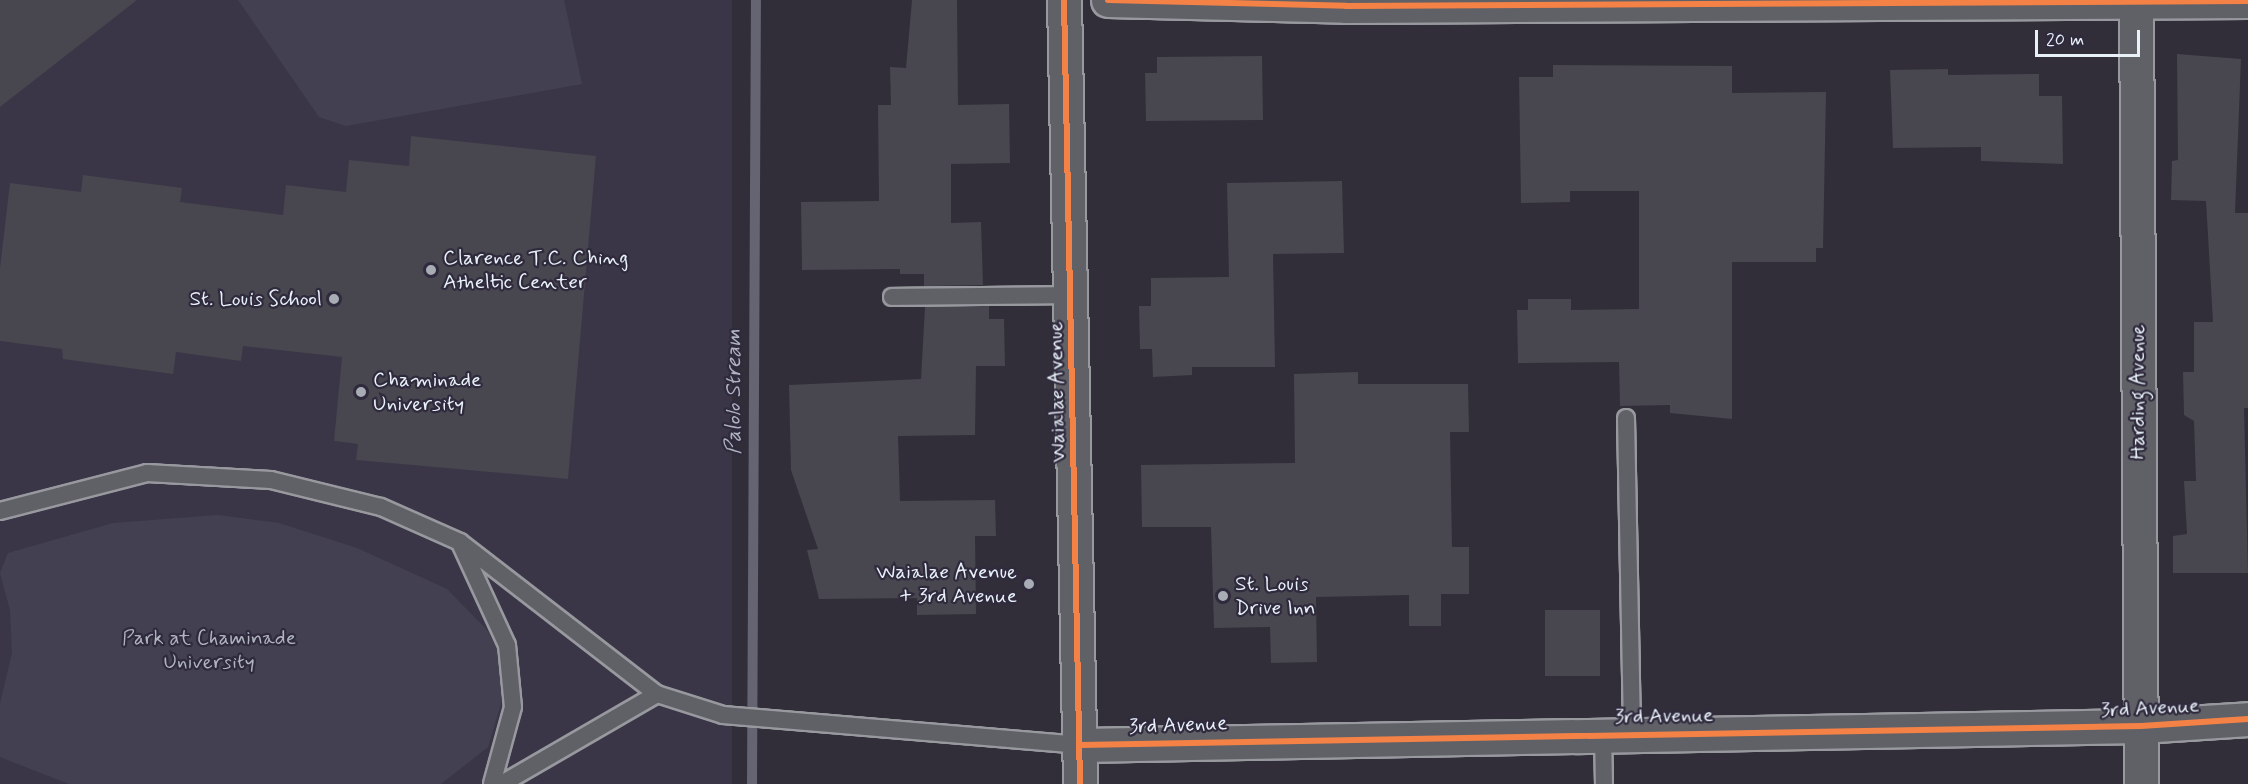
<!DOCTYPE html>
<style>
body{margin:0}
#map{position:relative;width:2248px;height:784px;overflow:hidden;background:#312e39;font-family:Mynerve,sans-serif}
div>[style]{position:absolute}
.built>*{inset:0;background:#3a3647;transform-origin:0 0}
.green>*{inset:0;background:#434151}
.stream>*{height:10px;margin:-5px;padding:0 5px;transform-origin:5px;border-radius:5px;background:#646472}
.building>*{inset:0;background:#48464e;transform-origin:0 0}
.roads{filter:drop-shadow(2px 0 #98999f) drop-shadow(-2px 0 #98999f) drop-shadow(0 2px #98999f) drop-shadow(0 -2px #98999f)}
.service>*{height:16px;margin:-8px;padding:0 8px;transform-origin:8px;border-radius:8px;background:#606067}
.minor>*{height:33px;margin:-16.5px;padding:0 16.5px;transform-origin:16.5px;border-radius:16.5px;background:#606067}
.tertiary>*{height:33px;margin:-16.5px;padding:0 16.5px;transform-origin:16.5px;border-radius:16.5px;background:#606067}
.primary>*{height:33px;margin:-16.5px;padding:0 16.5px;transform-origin:16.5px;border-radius:16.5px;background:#606067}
.cycleway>*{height:6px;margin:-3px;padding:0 3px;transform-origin:3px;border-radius:3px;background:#f48246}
.dots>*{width:16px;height:16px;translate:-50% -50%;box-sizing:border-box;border:3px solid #2f2a3d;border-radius:50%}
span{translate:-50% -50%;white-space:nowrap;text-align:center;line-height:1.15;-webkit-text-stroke:4.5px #2f2a3d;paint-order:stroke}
.poi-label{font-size:21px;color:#e8f1f8}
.left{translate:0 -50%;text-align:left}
.right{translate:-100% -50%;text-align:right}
.street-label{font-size:21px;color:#e8f1f8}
.park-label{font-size:21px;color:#afb4bf}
.water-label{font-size:22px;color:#afb4be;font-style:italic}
.scale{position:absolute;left:2035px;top:30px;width:105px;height:27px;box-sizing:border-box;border:3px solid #e8f1f8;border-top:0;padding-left:8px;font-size:18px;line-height:21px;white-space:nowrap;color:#e8f1f8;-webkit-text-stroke:4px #2f2a3d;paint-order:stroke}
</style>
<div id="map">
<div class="built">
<i style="left:0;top:0;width:732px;height:784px"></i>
</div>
<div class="green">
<i style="clip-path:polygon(238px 0,564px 0,582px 84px,346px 126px,319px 117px)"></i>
<i style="clip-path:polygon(218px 515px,279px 523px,357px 548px,447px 589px,487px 630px,500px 653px,503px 697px,488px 747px,441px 784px,69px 784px,0 757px,0 704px,12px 653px,10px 610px,0 573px,8px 553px,113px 523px)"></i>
</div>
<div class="stream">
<i style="left:752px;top:784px;width:784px;rotate:-89.71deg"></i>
</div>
<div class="building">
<i style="clip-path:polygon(0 0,137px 0,0 107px)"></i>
<i style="clip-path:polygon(912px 0,957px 0,958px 105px,1009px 104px,1010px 163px,951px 164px,951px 223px,981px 222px,983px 285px,924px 286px,924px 274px,900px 274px,900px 269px,802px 270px,801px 202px,879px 201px,878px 105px,891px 105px,890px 67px,906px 68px)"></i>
<i style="clip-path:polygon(2177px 54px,2241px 59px,2235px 213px,2248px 213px,2248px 408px,2244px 408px,2248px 573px,2173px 573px,2173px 536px,2187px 534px,2184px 481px,2196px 481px,2194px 421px,2184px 415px,2183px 372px,2194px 372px,2194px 322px,2213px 322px,2206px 201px,2171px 200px,2172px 161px,2178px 160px)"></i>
<i style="clip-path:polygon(1262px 56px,1263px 120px,1146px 121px,1145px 73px,1157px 73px,1157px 57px)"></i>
<i style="clip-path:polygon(1553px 65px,1732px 66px,1732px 93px,1826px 92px,1823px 248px,1816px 248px,1816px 262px,1732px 262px,1732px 419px,1670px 413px,1670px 405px,1620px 406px,1619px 362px,1518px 363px,1517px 310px,1528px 310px,1528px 299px,1571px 299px,1571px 310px,1639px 309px,1639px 191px,1570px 191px,1570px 202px,1521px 203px,1519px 77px,1553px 77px)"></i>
<i style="clip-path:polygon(1948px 69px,1948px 75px,2039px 74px,2039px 96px,2062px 96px,2063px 164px,1981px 161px,1981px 147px,1893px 148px,1890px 70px)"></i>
<i style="clip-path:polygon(411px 136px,596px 156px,568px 479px,356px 460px,358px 444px,334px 441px,342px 357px,243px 346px,241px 361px,176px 352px,173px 374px,63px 359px,62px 349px,0 341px,0 268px,10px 183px,81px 192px,83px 175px,182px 188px,180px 202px,283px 215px,286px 185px,346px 192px,349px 160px,409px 166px)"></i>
<i style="clip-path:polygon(1342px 181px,1344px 253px,1273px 254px,1275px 367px,1192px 367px,1192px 375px,1153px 377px,1152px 349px,1140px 349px,1139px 306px,1151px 306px,1151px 278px,1229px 277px,1227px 183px)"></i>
<i style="clip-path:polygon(989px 306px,989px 319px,1004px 319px,1005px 366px,976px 366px,975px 435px,898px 436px,900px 501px,995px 500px,996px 536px,975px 536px,976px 614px,917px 615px,917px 598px,819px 599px,807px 550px,818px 549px,791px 470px,789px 385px,921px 379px,925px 307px)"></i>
<i style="clip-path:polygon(1358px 372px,1358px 384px,1468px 384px,1469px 432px,1450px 432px,1452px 547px,1469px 547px,1469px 594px,1441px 594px,1441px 626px,1409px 626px,1409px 595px,1316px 597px,1317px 662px,1271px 663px,1270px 627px,1214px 628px,1211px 527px,1142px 527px,1141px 465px,1295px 463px,1294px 374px)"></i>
<i style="left:1545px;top:610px;width:55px;height:66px"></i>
</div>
<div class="roads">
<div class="service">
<i style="left:892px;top:297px;width:179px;rotate:-0.6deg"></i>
<i style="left:1626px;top:418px;width:315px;rotate:88.9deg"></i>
<i style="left:0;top:511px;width:152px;rotate:-14.5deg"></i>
<i style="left:147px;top:473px;width:124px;rotate:3.2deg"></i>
<i style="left:271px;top:480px;width:113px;rotate:13.8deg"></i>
<i style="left:381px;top:507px;width:86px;rotate:23.9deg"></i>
<i style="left:460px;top:542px;width:249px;rotate:37.7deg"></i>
<i style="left:657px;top:694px;width:179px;rotate:149.9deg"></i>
<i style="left:460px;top:543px;width:112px;rotate:65.3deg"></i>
<i style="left:507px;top:645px;width:62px;rotate:84.5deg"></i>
<i style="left:513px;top:707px;width:80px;rotate:105.3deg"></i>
<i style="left:657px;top:694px;width:69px;rotate:17.7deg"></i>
<i style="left:723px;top:715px;width:359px;rotate:4.8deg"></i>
<i style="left:1603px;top:733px;width:51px;rotate:88.9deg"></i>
</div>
<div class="minor">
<i style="left:1108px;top:0;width:238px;rotate:1.4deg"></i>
<i style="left:1346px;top:6px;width:902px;rotate:-0.32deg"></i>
<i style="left:1081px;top:745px;width:1060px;rotate:-1.03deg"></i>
<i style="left:2141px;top:726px;width:107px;rotate:-3.7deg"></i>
</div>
<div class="tertiary">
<i style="left:2136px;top:0;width:784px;rotate:89.63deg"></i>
</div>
<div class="primary">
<i style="left:1064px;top:0;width:784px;rotate:88.83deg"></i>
</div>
</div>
<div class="cycleway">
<i style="left:1064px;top:0;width:784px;rotate:88.83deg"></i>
<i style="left:1108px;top:0;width:238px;rotate:1.4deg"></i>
<i style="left:1346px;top:6px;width:902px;rotate:-0.32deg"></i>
<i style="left:1081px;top:745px;width:1060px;rotate:-1.03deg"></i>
<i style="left:2141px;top:726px;width:107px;rotate:-3.7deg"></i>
</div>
<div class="dots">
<i style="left:431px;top:270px;background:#a8adb5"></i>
<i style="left:334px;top:299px;background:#a8adb5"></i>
<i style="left:361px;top:392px;background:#a8adb5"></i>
<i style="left:1029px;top:584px;background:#a8adb5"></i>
<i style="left:1223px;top:596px;background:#a8adb5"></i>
</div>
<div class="poi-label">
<span class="left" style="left:443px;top:270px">Clarence T.C. Ching<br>Atheltic Center</span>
<span class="right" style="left:322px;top:299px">St. Louis School</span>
<span class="left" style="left:373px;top:392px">Chaminade<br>University</span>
<span class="right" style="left:1017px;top:584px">Waialae Avenue<br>+ 3rd Avenue</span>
<span class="left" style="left:1235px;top:596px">St. Louis<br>Drive Inn</span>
</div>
<div class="street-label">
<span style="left:1057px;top:392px;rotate:-91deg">Waialae Avenue</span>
<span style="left:2138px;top:392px;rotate:-90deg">Harding Avenue</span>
<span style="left:2150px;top:708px;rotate:-3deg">3rd Avenue</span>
<span style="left:1664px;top:716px;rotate:-1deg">3rd Avenue</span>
<span style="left:1178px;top:725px;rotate:-2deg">3rd Avenue</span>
</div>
<div class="park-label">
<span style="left:209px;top:650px">Park at Chaminade<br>University</span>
</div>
<div class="water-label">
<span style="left:735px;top:392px;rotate:-90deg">Palolo Stream</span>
</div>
<div class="scale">20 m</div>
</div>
